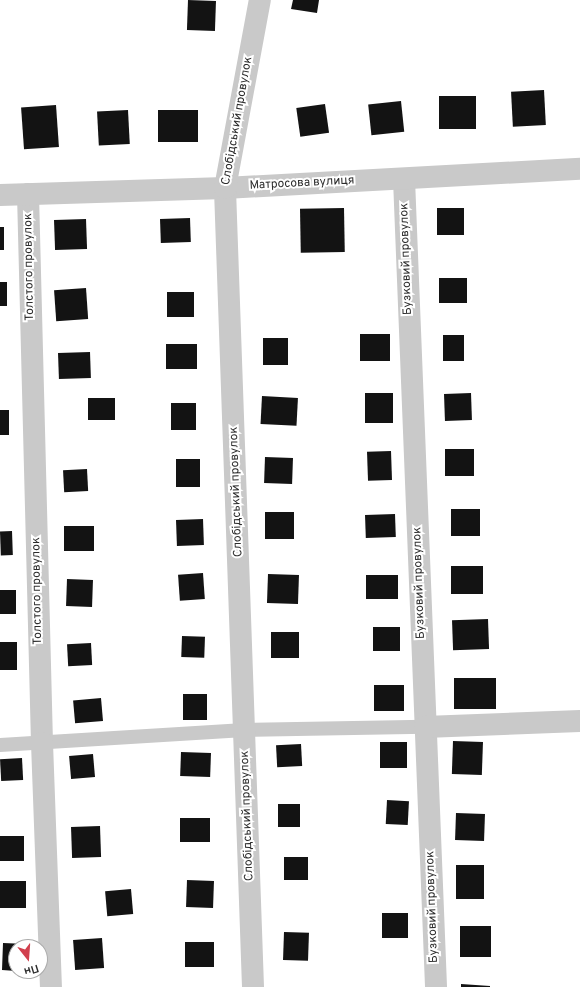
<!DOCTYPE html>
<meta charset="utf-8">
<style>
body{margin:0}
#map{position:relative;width:580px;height:987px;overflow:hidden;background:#fff;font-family:Overpass,sans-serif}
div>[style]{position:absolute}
.building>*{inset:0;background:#131313;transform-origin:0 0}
.lane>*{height:14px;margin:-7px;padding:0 7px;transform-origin:7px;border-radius:7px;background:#c9c9c9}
.street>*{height:22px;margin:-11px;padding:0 11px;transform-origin:11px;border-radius:11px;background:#c9c9c9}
span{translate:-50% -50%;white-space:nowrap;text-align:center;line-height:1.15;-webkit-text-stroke:4px #fff;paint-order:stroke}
.street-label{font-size:12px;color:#2c2c2c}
.north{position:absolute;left:8px;top:939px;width:40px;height:40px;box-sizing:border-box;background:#fff;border:1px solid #ababab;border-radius:50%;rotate:163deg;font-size:11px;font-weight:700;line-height:16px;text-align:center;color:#2c2c2c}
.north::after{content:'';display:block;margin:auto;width:14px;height:18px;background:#d1404e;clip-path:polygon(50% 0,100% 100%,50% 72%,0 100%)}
</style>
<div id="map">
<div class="building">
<i style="left:188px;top:0;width:28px;height:30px;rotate:2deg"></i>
<i style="clip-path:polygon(293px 0,319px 0,317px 13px,291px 9px)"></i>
<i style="left:544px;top:90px;width:35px;height:33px;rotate:87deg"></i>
<i style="left:476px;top:96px;width:33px;height:37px;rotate:90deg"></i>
<i style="left:401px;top:101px;width:31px;height:33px;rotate:84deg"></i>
<i style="left:325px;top:104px;width:29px;height:29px;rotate:82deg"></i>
<i style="left:56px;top:105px;width:42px;height:35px;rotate:86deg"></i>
<i style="left:128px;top:110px;width:34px;height:31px;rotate:87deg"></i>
<i style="left:198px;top:110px;width:32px;height:40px;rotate:90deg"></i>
<i style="left:344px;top:208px;width:44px;height:44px;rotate:89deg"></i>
<i style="left:437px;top:208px;width:27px;height:27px"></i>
<i style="left:190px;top:218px;width:24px;height:30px;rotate:88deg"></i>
<i style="left:86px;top:219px;width:30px;height:32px;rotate:88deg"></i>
<i style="left:0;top:227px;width:4px;height:23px"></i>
<i style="left:439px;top:278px;width:28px;height:25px"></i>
<i style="left:0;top:282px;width:7px;height:24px"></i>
<i style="left:86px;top:288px;width:31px;height:32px;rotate:86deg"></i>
<i style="left:167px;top:292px;width:27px;height:25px"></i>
<i style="left:360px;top:334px;width:30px;height:27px"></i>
<i style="left:443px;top:335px;width:21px;height:26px"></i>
<i style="left:263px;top:338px;width:25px;height:27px"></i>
<i style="left:166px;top:344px;width:31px;height:25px"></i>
<i style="left:90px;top:352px;width:26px;height:32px;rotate:88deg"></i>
<i style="left:365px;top:393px;width:28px;height:30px"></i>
<i style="left:471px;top:393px;width:27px;height:27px;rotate:88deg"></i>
<i style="left:262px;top:396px;width:36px;height:28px;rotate:3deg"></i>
<i style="left:88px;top:398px;width:27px;height:22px"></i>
<i style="left:171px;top:403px;width:25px;height:27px"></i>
<i style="left:0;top:410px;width:9px;height:25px"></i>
<i style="left:445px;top:449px;width:29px;height:27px"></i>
<i style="left:391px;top:451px;width:29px;height:24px;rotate:88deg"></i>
<i style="left:265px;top:457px;width:28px;height:26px;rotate:2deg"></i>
<i style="left:176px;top:459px;width:24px;height:28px"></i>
<i style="left:87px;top:469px;width:22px;height:24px;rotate:87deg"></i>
<i style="left:451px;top:509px;width:29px;height:27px"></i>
<i style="left:265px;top:512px;width:29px;height:27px"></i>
<i style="left:395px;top:514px;width:23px;height:30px;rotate:88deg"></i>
<i style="left:203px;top:519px;width:26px;height:27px;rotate:88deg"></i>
<i style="left:64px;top:526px;width:30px;height:25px"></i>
<i style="left:12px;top:531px;width:24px;height:12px;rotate:88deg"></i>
<i style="left:451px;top:566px;width:32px;height:28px"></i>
<i style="left:203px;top:573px;width:26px;height:25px;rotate:86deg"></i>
<i style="left:268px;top:574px;width:31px;height:29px;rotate:2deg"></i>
<i style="left:366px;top:575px;width:32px;height:24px"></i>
<i style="left:67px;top:579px;width:26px;height:27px;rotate:2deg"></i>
<i style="left:0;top:590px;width:16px;height:24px"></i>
<i style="left:488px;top:619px;width:30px;height:36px;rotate:88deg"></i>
<i style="left:373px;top:627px;width:27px;height:24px"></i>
<i style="left:271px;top:632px;width:28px;height:26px"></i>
<i style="left:182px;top:636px;width:23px;height:21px;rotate:2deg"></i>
<i style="left:0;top:642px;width:17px;height:28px"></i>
<i style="left:91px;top:643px;width:22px;height:24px;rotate:87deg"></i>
<i style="left:496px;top:678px;width:31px;height:42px;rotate:90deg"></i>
<i style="left:374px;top:685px;width:30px;height:26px"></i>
<i style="left:183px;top:694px;width:24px;height:26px"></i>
<i style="left:101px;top:698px;width:23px;height:28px;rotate:85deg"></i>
<i style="left:453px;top:741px;width:30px;height:33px;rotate:2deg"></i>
<i style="left:380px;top:742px;width:27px;height:26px"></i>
<i style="left:301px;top:744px;width:22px;height:25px;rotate:87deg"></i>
<i style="left:181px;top:752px;width:30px;height:24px;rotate:2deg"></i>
<i style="left:93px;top:754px;width:23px;height:24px;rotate:85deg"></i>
<i style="left:22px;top:758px;width:22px;height:22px;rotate:87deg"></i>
<i style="left:387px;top:800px;width:22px;height:24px;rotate:3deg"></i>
<i style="left:278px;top:804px;width:22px;height:23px"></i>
<i style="left:456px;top:813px;width:29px;height:27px;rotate:2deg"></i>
<i style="left:180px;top:818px;width:30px;height:24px"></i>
<i style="left:100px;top:826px;width:31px;height:29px;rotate:88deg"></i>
<i style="left:0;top:836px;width:24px;height:25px"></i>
<i style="left:284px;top:857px;width:24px;height:23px"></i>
<i style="left:456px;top:865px;width:28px;height:34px"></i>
<i style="left:187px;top:880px;width:27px;height:27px;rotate:2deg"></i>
<i style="left:0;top:881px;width:26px;height:27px"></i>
<i style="left:131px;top:889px;width:25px;height:26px;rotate:85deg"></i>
<i style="left:382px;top:913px;width:26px;height:25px"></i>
<i style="left:460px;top:926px;width:31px;height:31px"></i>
<i style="left:284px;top:932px;width:25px;height:28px;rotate:2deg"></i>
<i style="left:102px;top:938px;width:30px;height:29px;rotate:86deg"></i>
<i style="left:214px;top:942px;width:25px;height:29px;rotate:90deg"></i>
<i style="clip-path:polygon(3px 943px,27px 944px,27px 947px,16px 947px,16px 971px,2px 970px)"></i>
<i style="clip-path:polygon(461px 984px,490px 986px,490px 987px,461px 987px)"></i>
</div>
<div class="lane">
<i style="left:0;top:745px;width:245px;rotate:-3.5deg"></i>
<i style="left:245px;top:730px;width:180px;rotate:-1deg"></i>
</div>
<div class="street">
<i style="left:404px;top:179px;width:809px;rotate:87.73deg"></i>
<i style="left:28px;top:194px;width:549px;rotate:88.54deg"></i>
<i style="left:42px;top:743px;width:244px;rotate:87.9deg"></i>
<i style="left:0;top:195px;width:225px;rotate:-1.8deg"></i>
<i style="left:225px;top:188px;width:356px;rotate:-3.1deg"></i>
<i style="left:425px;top:727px;width:155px;rotate:-2.2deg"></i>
<i style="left:253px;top:987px;width:799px;rotate:-92.01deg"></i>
<i style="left:225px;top:188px;width:191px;rotate:-79.5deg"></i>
</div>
<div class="street-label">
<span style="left:238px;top:121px;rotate:-80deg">Слобідський провулок</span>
<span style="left:302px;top:184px;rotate:-3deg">Матросова вулиця</span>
<span style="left:407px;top:259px;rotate:-92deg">Бузковий провулок</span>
<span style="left:30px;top:267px;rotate:-91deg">Толстого провулок</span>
<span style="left:237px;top:492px;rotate:-92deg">Слобідський провулок</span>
<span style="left:420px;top:583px;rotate:-92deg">Бузковий провулок</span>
<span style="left:38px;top:591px;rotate:-91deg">Толстого провулок</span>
<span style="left:248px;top:816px;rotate:-92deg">Слобідський провулок</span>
<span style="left:433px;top:907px;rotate:-92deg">Бузковий провулок</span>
</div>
<div class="north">Пн</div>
</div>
